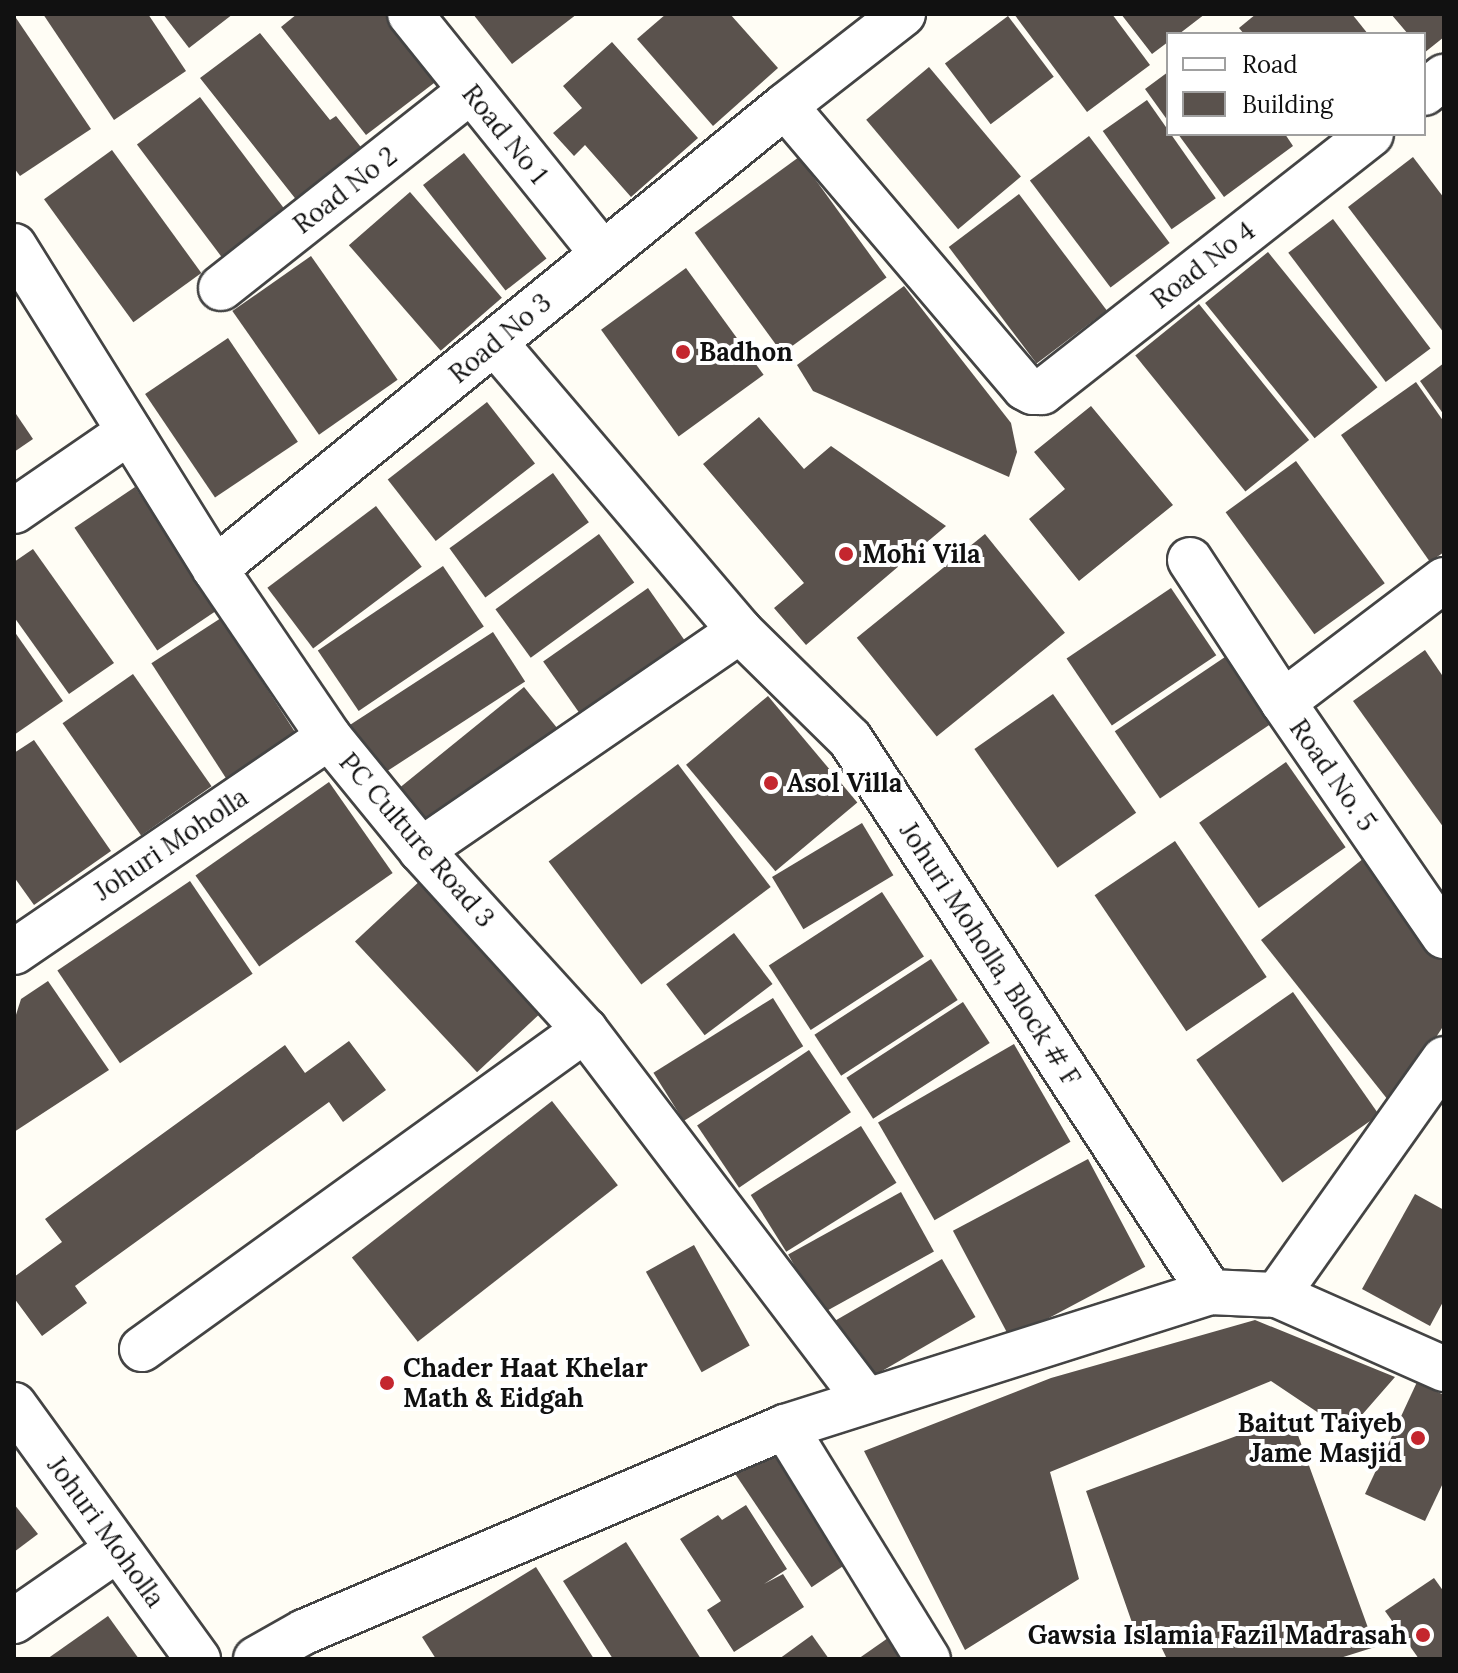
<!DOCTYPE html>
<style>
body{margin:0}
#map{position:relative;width:1458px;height:1673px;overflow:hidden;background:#fffdf5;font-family:Lora,serif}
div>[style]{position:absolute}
.building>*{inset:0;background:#5a524d;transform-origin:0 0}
.roads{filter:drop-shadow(2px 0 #444) drop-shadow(-2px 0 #444) drop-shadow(0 2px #444) drop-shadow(0 -2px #444)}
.minor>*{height:44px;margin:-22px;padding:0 22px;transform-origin:22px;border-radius:22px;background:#fff}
.dots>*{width:22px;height:22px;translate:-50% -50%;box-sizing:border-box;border:4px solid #fff;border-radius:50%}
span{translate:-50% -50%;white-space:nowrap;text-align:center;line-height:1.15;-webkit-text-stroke:8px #fff;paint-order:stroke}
.street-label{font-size:26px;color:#111}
.poi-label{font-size:26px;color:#111;font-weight:700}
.left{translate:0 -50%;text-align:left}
.right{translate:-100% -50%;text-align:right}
.frame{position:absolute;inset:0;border:16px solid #111;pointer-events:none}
.legend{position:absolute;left:1166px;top:32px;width:260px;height:104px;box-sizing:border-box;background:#fff;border:2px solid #a0a0a0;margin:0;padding:10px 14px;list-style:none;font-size:24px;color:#111}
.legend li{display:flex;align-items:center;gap:16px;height:40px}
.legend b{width:40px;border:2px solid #a0a0a0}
</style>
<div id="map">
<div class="building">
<i style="clip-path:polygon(43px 14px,148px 14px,186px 71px,114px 120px)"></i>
<i style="clip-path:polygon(163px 14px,233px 14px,189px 48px)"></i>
<i style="clip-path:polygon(297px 14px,386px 14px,438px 80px,366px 135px,281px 27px)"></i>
<i style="clip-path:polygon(473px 14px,577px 14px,512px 64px)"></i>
<i style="clip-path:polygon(666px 14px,730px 14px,778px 68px,713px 126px,637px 39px)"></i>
<i style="clip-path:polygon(1014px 14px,1112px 14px,1150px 65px,1087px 112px)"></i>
<i style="clip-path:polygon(1121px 14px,1205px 14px,1179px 34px,1168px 34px,1168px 42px,1152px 54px)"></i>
<i style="clip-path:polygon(1256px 14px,1352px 14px,1368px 34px,1244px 34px,1239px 28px)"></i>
<i style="clip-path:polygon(1391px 14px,1444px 14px,1444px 37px,1424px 53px,1424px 34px,1408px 34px)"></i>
<i style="clip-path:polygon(14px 15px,91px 129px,20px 176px,14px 168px)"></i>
<i style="left:1008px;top:16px;width:76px;height:79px;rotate:53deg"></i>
<i style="clip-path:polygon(260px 33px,330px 120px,336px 116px,364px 151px,298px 202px,200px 78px)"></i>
<i style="clip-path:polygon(612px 42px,698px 138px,631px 197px,585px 145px,574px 156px,553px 133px,582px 108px,563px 86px)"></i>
<i style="left:929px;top:67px;width:143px;height:82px;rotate:50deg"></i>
<i style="clip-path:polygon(1168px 72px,1168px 121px,1145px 89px)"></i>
<i style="left:200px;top:97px;width:146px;height:79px;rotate:53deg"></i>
<i style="left:1147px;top:100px;width:120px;height:54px;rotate:55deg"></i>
<i style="clip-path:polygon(1178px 134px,1285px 134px,1293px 146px,1224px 197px)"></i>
<i style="left:1089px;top:136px;width:134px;height:74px;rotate:53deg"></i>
<i style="left:112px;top:150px;width:152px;height:84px;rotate:54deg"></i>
<i style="left:464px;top:153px;width:134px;height:52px;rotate:52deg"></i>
<i style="left:799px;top:157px;width:149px;height:129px;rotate:54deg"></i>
<i style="clip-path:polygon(1413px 157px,1444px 198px,1444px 333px,1348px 207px)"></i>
<i style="left:410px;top:192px;width:140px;height:81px;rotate:49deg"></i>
<i style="left:1019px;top:194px;width:146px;height:88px;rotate:53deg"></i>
<i style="left:1333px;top:219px;width:162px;height:56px;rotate:53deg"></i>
<i style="left:1268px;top:252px;width:174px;height:81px;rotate:51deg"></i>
<i style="left:311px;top:256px;width:151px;height:96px;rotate:55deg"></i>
<i style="left:686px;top:268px;width:132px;height:105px;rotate:54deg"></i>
<i style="clip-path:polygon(904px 286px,1011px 423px,1017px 452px,1009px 477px,813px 391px,797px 365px)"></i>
<i style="left:1199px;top:304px;width:175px;height:82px;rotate:51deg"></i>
<i style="left:228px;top:338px;width:125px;height:100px;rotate:56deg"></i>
<i style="clip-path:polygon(1444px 363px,1444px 415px,1420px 381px)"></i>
<i style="clip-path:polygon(1416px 382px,1444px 422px,1444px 552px,1430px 562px,1341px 435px)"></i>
<i style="left:487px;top:402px;width:78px;height:126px;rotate:52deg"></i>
<i style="clip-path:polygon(1091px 406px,1173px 505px,1079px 581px,1029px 519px,1065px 489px,1034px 452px)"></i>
<i style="clip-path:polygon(14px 411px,33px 439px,14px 452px)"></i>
<i style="clip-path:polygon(759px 417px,804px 469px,831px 446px,946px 526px,806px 645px,774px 608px,804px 583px,703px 464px)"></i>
<i style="left:1296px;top:461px;width:151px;height:87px;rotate:54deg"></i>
<i style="left:553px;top:473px;width:61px;height:128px;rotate:54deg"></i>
<i style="left:135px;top:487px;width:148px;height:73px;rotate:56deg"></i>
<i style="left:376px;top:506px;width:76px;height:136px;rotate:53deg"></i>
<i style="left:599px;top:534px;width:60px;height:128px;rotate:54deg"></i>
<i style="left:985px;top:534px;width:127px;height:165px;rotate:51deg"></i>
<i style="clip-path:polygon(33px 549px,114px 663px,69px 694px,14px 617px,14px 562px)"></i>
<i style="left:443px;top:566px;width:73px;height:151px;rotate:56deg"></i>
<i style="left:648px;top:588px;width:68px;height:128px;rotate:55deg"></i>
<i style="left:1171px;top:588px;width:81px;height:126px;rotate:56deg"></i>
<i style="left:221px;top:618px;width:143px;height:83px;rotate:57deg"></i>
<i style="clip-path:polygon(14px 631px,63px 701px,14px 735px)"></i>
<i style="left:493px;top:632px;width:59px;height:173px;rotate:57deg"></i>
<i style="clip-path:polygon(1425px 650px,1444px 678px,1444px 828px,1353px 701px)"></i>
<i style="left:1225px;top:657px;width:81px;height:133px;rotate:56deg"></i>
<i style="left:133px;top:674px;width:137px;height:86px;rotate:55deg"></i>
<i style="left:524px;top:687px;width:60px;height:166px;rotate:51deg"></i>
<i style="left:1053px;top:694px;width:145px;height:96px;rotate:55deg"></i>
<i style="left:768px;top:696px;width:139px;height:107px;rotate:50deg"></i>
<i style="clip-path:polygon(34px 740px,111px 851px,34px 905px,14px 877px,14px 753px)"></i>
<i style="left:1286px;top:762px;width:104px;height:106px;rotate:55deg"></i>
<i style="left:678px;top:764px;width:154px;height:162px;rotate:53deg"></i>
<i style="left:329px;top:782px;width:111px;height:163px;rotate:55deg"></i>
<i style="left:862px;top:823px;width:61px;height:105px;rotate:59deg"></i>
<i style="left:1175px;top:841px;width:164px;height:97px;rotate:56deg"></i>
<i style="clip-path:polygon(1364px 858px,1444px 958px,1444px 1025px,1392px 1105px,1261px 940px)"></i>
<i style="left:423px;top:878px;width:179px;height:93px;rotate:47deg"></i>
<i style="left:190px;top:881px;width:112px;height:160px;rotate:56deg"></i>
<i style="left:882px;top:892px;width:77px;height:135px;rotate:57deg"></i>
<i style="left:734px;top:933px;width:64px;height:85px;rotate:53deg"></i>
<i style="left:931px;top:959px;width:49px;height:139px;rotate:57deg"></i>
<i style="clip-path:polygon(48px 981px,109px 1070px,14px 1132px,14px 1021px,21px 999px)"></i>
<i style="left:1293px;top:992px;width:150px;height:118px;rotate:55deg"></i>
<i style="left:773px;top:998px;width:57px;height:141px;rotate:58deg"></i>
<i style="left:963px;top:1002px;width:49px;height:139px;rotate:57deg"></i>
<i style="clip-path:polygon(349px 1041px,386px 1090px,343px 1122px,329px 1102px,75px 1286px,87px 1303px,42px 1336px,14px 1298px,14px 1277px,62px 1242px,45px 1219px,285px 1045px,305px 1073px)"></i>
<i style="left:1014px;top:1044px;width:113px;height:157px;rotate:60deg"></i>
<i style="left:809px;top:1050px;width:75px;height:135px;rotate:56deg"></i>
<i style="left:552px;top:1101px;width:107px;height:254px;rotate:52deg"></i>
<i style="left:861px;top:1126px;width:67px;height:130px;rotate:58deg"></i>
<i style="left:1088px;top:1159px;width:122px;height:153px;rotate:62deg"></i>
<i style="left:901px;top:1192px;width:68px;height:129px;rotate:61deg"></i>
<i style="clip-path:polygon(1415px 1194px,1444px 1210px,1444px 1300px,1430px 1326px,1362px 1289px)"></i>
<i style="left:694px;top:1245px;width:115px;height:55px;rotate:61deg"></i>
<i style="left:942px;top:1259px;width:67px;height:128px;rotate:60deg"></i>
<i style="clip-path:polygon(1255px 1320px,1395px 1377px,1347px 1432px,1271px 1381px,1050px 1472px,1079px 1579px,965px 1650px,864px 1451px,1051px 1378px)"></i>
<i style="clip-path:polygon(1417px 1382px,1444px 1395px,1444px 1481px,1425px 1521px,1365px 1494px)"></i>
<i style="clip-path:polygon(1291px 1416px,1375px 1647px,1337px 1659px,1167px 1659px,1154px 1632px,1136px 1634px,1086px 1491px)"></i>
<i style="left:772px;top:1450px;width:136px;height:44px;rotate:56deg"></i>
<i style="clip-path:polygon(14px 1504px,38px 1534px,14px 1552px)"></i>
<i style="clip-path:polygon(746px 1505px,787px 1569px,764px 1584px,783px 1574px,804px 1607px,734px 1652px,707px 1610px,721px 1601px,680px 1539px,718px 1515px,722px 1520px)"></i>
<i style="clip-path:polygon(626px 1542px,701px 1659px,613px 1659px,563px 1581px)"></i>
<i style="clip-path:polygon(536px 1567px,594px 1659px,436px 1659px,422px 1637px)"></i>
<i style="clip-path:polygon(1434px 1578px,1444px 1592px,1444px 1659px,1419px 1659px,1385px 1611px)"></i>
<i style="clip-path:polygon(108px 1616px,139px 1659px,47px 1659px)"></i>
<i style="clip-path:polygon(812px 1635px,829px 1659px,779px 1659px)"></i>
<i style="clip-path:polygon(888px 1638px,903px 1659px,858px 1659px)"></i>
</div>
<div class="roads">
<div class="minor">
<i style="left:410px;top:14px;width:307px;rotate:51.2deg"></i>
<i style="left:903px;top:14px;width:150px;rotate:142.1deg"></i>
<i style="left:785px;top:106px;width:370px;rotate:49.6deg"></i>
<i style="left:1025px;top:388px;width:9px;rotate:27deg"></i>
<i style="left:1033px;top:392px;width:9px"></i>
<i style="left:1042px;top:392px;width:418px;rotate:-38.1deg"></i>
<i style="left:1424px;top:93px;width:26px;rotate:-39deg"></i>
<i style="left:14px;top:246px;width:380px;rotate:58.1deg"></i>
<i style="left:215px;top:569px;width:203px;rotate:55.8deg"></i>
<i style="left:329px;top:737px;width:146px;rotate:50.8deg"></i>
<i style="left:421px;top:850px;width:244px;rotate:47.7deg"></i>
<i style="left:585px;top:1030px;width:465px;rotate:52.8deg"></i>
<i style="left:221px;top:288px;width:316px;rotate:-38.3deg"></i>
<i style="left:495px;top:343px;width:378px;rotate:49.6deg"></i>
<i style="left:740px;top:631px;width:154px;rotate:44.5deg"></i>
<i style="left:850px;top:739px;width:660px;rotate:56.94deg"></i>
<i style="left:14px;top:511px;width:140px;rotate:-34.5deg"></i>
<i style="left:1190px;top:560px;width:170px;rotate:56.8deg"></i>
<i style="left:215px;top:569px;width:734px;rotate:-39.09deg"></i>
<i style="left:1444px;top:580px;width:202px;rotate:142.8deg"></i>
<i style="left:1283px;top:702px;width:284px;rotate:55.5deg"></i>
<i style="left:421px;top:850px;width:387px;rotate:-34.5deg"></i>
<i style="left:14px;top:952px;width:381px;rotate:-34.3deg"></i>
<i style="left:1277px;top:1295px;width:289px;rotate:-54.7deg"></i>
<i style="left:142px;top:1349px;width:546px;rotate:-35.76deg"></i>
<i style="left:14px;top:1405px;width:314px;rotate:54.1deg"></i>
<i style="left:785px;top:1427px;width:273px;rotate:58.4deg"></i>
<i style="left:14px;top:1621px;width:126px;rotate:-34.7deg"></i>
<i style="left:256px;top:1659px;width:55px;rotate:-29.4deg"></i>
<i style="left:304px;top:1632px;width:523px;rotate:-23.08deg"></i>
<i style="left:785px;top:1427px;width:446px;rotate:-17.6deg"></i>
<i style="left:1210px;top:1292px;width:67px;rotate:2.6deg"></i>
<i style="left:1277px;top:1295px;width:183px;rotate:23.9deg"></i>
</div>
</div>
<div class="dots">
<i style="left:683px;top:352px;background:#c4262e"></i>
<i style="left:846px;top:554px;background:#c4262e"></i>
<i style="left:771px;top:783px;background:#c4262e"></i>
<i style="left:387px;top:1383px;background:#c4262e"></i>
<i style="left:1418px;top:1438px;background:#c4262e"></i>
<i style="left:1423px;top:1635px;background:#c4262e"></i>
</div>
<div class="street-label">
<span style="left:505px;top:134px;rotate:51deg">Road No 1</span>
<span style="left:345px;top:190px;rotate:-38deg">Road No 2</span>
<span style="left:1203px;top:265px;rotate:-38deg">Road No 4</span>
<span style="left:500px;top:338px;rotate:-40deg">Road No 3</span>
<span style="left:1333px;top:775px;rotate:55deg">Road No. 5</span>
<span style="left:417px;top:840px;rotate:49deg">PC Culture Road 3</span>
<span style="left:171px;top:844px;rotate:-34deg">Johuri Moholla</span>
<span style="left:990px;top:954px;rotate:57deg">Johuri Moholla, Block # F</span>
<span style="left:106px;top:1532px;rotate:54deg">Johuri Moholla</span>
</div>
<div class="poi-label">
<span class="left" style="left:699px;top:352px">Badhon</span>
<span class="left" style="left:862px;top:554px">Mohi Vila</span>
<span class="left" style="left:787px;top:783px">Asol Villa</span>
<span class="left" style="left:403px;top:1383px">Chader Haat Khelar<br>Math &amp; Eidgah</span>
<span class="right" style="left:1402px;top:1438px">Baitut Taiyeb<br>Jame Masjid</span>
<span class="right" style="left:1407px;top:1635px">Gawsia Islamia Fazil Madrasah</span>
</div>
<div class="frame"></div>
<ul class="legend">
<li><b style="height:10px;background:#fff"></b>Road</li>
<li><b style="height:22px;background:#5a524d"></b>Building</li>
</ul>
</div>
